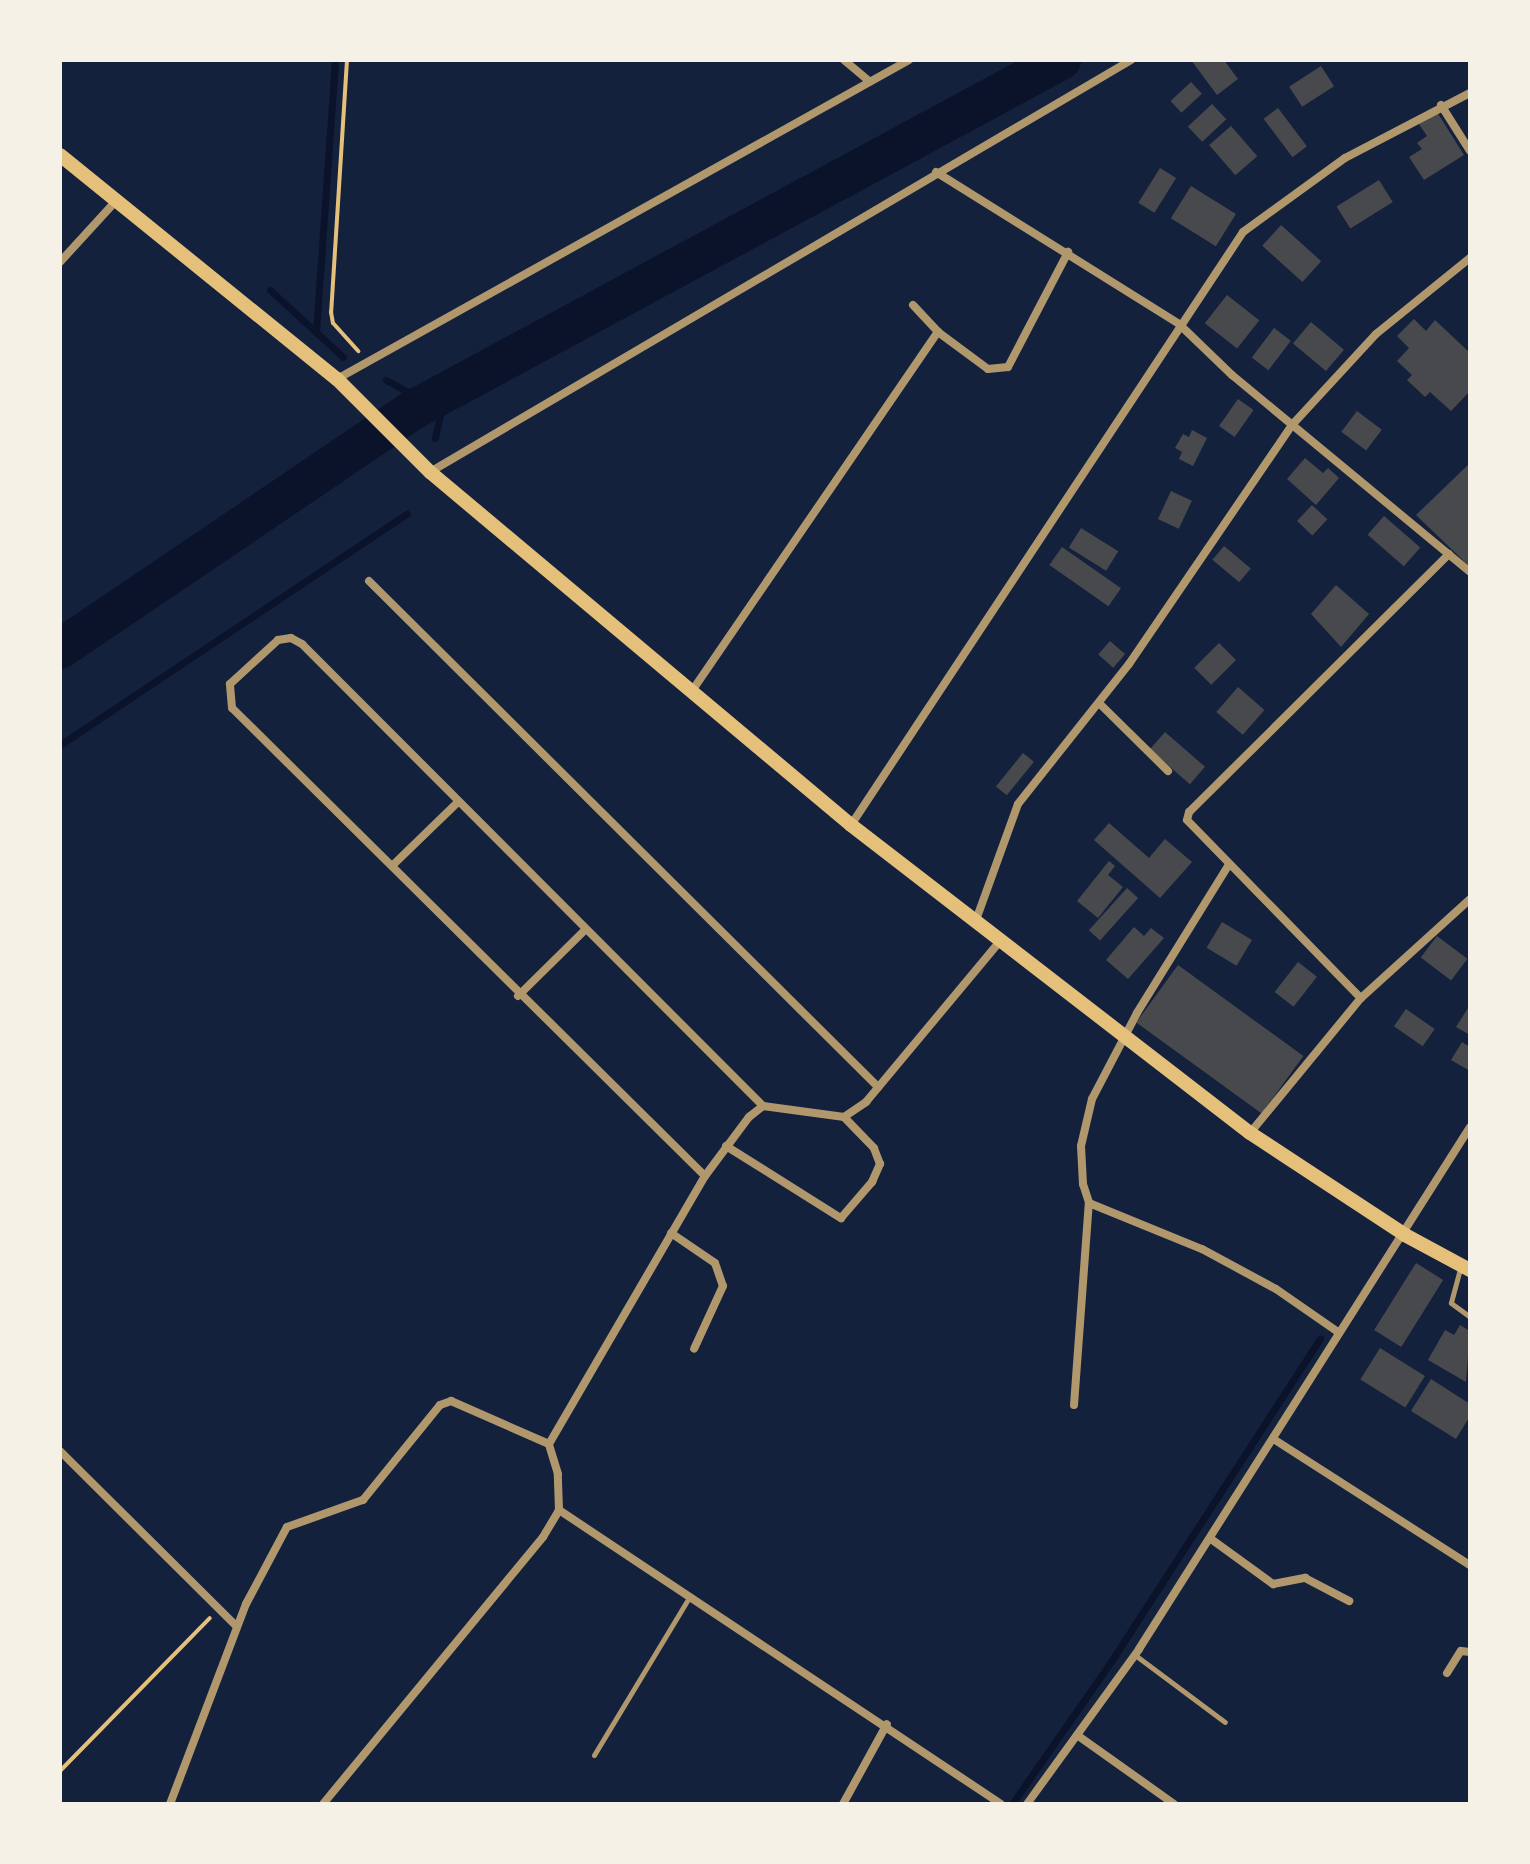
<!DOCTYPE html>
<style>
body{margin:0}
#map{position:relative;width:1530px;height:1864px;overflow:hidden;background:#14213d;font-family:Signika,sans-serif}
div>[style]{position:absolute}
.stream>*{height:7px;margin:-3.5px;padding:0 3.5px;transform-origin:3.5px;border-radius:3.5px;background:#0b132b}
.river>*{height:40px;margin:-20px;padding:0 20px;transform-origin:20px;border-radius:20px;background:#0b132b}
.building>*{inset:0;background:#48494c;transform-origin:0 0}
.path>*{height:4px;margin:-2px;padding:0 2px;transform-origin:2px;border-radius:2px;background:#e5c07b}
.service>*{height:5px;margin:-2.5px;padding:0 2.5px;transform-origin:2.5px;border-radius:2.5px;background:#b1986c}
.minor>*{height:8px;margin:-4px;padding:0 4px;transform-origin:4px;border-radius:4px;background:#b1986c}
.secondary>*{height:14px;margin:-7px;padding:0 7px;transform-origin:7px;border-radius:7px;background:#e5c07b}
span{translate:-50% -50%;white-space:nowrap;text-align:center;line-height:1.15;-webkit-text-stroke:6px #f6f1e7;paint-order:stroke}
.frame{position:absolute;inset:0;border:62px solid #f6f1e7;pointer-events:none}
</style>
<div id="map">
<div class="stream">
<i style="left:270px;top:290px;width:99px;rotate:42.5deg"></i>
<i style="left:316px;top:332px;width:273px;rotate:-86deg"></i>
<i style="left:386px;top:380px;width:46px;rotate:28.8deg"></i>
<i style="left:435px;top:438px;width:47px;rotate:-77.7deg"></i>
<i style="left:60px;top:745px;width:417px;rotate:-33.7deg"></i>
<i style="left:1012px;top:1804px;width:175px;rotate:-55.2deg"></i>
<i style="left:1112px;top:1660px;width:383px;rotate:-57.1deg"></i>
</div>
<div class="river">
<i style="left:60px;top:649px;width:424px;rotate:-34.1deg"></i>
<i style="left:411px;top:411px;width:739px;rotate:-28.37deg"></i>
</div>
<div class="building">
<i style="clip-path:polygon(1191px 60px,1224px 60px,1238px 79px,1217px 95px)"></i>
<i style="left:1321px;top:66px;width:24px;height:38px;rotate:57deg"></i>
<i style="left:1191px;top:82px;width:16px;height:28px;rotate:47deg"></i>
<i style="left:1212px;top:104px;width:21px;height:33px;rotate:47deg"></i>
<i style="left:1278px;top:108px;width:48px;height:18px;rotate:53deg"></i>
<i style="clip-path:polygon(1437px 112px,1464px 155px,1424px 180px,1409px 157px,1422px 149px,1417px 143px,1427px 136px,1419px 124px)"></i>
<i style="left:1231px;top:126px;width:40px;height:29px;rotate:49deg"></i>
<i style="left:1160px;top:168px;width:19px;height:41px;rotate:32deg"></i>
<i style="left:1379px;top:180px;width:26px;height:50px;rotate:58deg"></i>
<i style="left:1191px;top:186px;width:53px;height:38px;rotate:32deg"></i>
<i style="left:1281px;top:225px;width:54px;height:28px;rotate:42deg"></i>
<i style="left:1227px;top:295px;width:41px;height:36px;rotate:38deg"></i>
<i style="clip-path:polygon(1414px 319px,1426px 331px,1435px 320px,1470px 353px,1470px 391px,1451px 411px,1430px 392px,1425px 397px,1407px 380px,1412px 375px,1397px 361px,1409px 348px,1397px 336px)"></i>
<i style="left:1311px;top:322px;width:43px;height:28px;rotate:40deg"></i>
<i style="left:1274px;top:328px;width:21px;height:37px;rotate:37deg"></i>
<i style="left:1238px;top:399px;width:19px;height:33px;rotate:35deg"></i>
<i style="left:1357px;top:411px;width:31px;height:26px;rotate:37deg"></i>
<i style="clip-path:polygon(1192px 430px,1207px 438px,1193px 466px,1179px 459px,1182px 452px,1175px 448px,1183px 434px,1189px 437px)"></i>
<i style="clip-path:polygon(1305px 458px,1323px 473px,1328px 468px,1339px 478px,1316px 505px,1287px 479px)"></i>
<i style="clip-path:polygon(1470px 463px,1470px 567px,1416px 515px)"></i>
<i style="left:1171px;top:491px;width:23px;height:31px;rotate:25deg"></i>
<i style="left:1312px;top:505px;width:21px;height:22px;rotate:43deg"></i>
<i style="left:1384px;top:516px;width:48px;height:25px;rotate:41deg"></i>
<i style="left:1081px;top:528px;width:44px;height:23px;rotate:32deg"></i>
<i style="left:1224px;top:546px;width:35px;height:18px;rotate:40deg"></i>
<i style="left:1062px;top:547px;width:72px;height:22px;rotate:35deg"></i>
<i style="clip-path:polygon(1336px 585px,1369px 614px,1341px 647px,1311px 614px)"></i>
<i style="left:1110px;top:641px;width:20px;height:18px;rotate:41deg"></i>
<i style="left:1219px;top:643px;width:24px;height:35px;rotate:45deg"></i>
<i style="left:1238px;top:687px;width:35px;height:33px;rotate:41deg"></i>
<i style="left:1165px;top:732px;width:53px;height:23px;rotate:41deg"></i>
<i style="left:1023px;top:753px;width:14px;height:43px;rotate:39deg"></i>
<i style="clip-path:polygon(1109px 823px,1149px 858px,1165px 839px,1192px 862px,1160px 898px,1094px 840px)"></i>
<i style="clip-path:polygon(1109px 861px,1115px 866px,1108px 875px,1123px 887px,1098px 918px,1077px 901px)"></i>
<i style="left:1127px;top:888px;width:15px;height:57px;rotate:42deg"></i>
<i style="left:1222px;top:922px;width:35px;height:30px;rotate:31deg"></i>
<i style="clip-path:polygon(1134px 927px,1144px 936px,1151px 928px,1164px 938px,1128px 979px,1106px 960px)"></i>
<i style="left:1437px;top:936px;width:38px;height:27px;rotate:37deg"></i>
<i style="left:1298px;top:962px;width:24px;height:38px;rotate:38deg"></i>
<i style="left:1178px;top:965px;width:155px;height:71px;rotate:36deg"></i>
<i style="clip-path:polygon(1470px 1005px,1470px 1035px,1456px 1027px)"></i>
<i style="left:1406px;top:1009px;width:35px;height:21px;rotate:35deg"></i>
<i style="clip-path:polygon(1462px 1042px,1470px 1047px,1470px 1071px,1451px 1060px)"></i>
<i style="left:1416px;top:1263px;width:32px;height:79px;rotate:32deg"></i>
<i style="clip-path:polygon(1460px 1325px,1470px 1331px,1466px 1382px,1428px 1360px,1445px 1330px,1454px 1335px)"></i>
<i style="left:1380px;top:1348px;width:53px;height:37px;rotate:32deg"></i>
<i style="clip-path:polygon(1431px 1379px,1470px 1404px,1470px 1416px,1456px 1439px,1411px 1411px)"></i>
</div>
<div class="path">
<i style="left:347px;top:60px;width:253px;rotate:93.6deg"></i>
<i style="left:331px;top:312px;width:11px;rotate:80deg"></i>
<i style="left:333px;top:323px;width:38px;rotate:48deg"></i>
<i style="left:60px;top:1771px;width:214px;rotate:-45.6deg"></i>
</div>
<div class="service">
<i style="left:1461px;top:1265px;width:39px;rotate:105deg"></i>
<i style="left:1451px;top:1303px;width:24px;rotate:36deg"></i>
<i style="left:1135px;top:1655px;width:112px;rotate:36.7deg"></i>
<i style="left:594px;top:1755px;width:186px;rotate:-58.9deg"></i>
</div>
<div class="minor">
<i style="left:844px;top:60px;width:33px;rotate:40deg"></i>
<i style="left:1441px;top:105px;width:54px;rotate:57.8deg"></i>
<i style="left:936px;top:172px;width:287px;rotate:32deg"></i>
<i style="left:1179px;top:324px;width:74px;rotate:43.9deg"></i>
<i style="left:1232px;top:375px;width:309px;rotate:39.6deg"></i>
<i style="left:60px;top:262px;width:81px;rotate:-47.5deg"></i>
<i style="left:913px;top:305px;width:37px;rotate:47deg"></i>
<i style="left:337px;top:379px;width:655px;rotate:-29.15deg"></i>
<i style="left:430px;top:472px;width:813px;rotate:-30.44deg"></i>
<i style="left:1449px;top:554px;width:366px;rotate:135.2deg"></i>
<i style="left:1189px;top:812px;width:8px;rotate:104deg"></i>
<i style="left:1187px;top:820px;width:249px;rotate:45.7deg"></i>
<i style="left:1361px;top:998px;width:147px;rotate:-42.2deg"></i>
<i style="left:369px;top:581px;width:718px;rotate:44.83deg"></i>
<i style="left:694px;top:688px;width:432px;rotate:-55.6deg"></i>
<i style="left:938px;top:332px;width:62px;rotate:36.5deg"></i>
<i style="left:988px;top:369px;width:20px;rotate:-6deg"></i>
<i style="left:1008px;top:367px;width:130px;rotate:-62.4deg"></i>
<i style="left:1099px;top:703px;width:97px;rotate:44.6deg"></i>
<i style="left:851px;top:825px;width:711px;rotate:-56.53deg"></i>
<i style="left:1243px;top:232px;width:126px;rotate:-36deg"></i>
<i style="left:1345px;top:158px;width:141px;rotate:-27.5deg"></i>
<i style="left:393px;top:865px;width:91px;rotate:-44.1deg"></i>
<i style="left:1228px;top:866px;width:173px;rotate:121.8deg"></i>
<i style="left:1137px;top:1013px;width:97px;rotate:117.6deg"></i>
<i style="left:1092px;top:1099px;width:48px;rotate:103.2deg"></i>
<i style="left:1081px;top:1146px;width:38px;rotate:87deg"></i>
<i style="left:1083px;top:1184px;width:20px;rotate:72deg"></i>
<i style="left:1089px;top:1203px;width:122px;rotate:22.2deg"></i>
<i style="left:1202px;top:1249px;width:84px;rotate:28.4deg"></i>
<i style="left:1276px;top:1289px;width:75px;rotate:34.7deg"></i>
<i style="left:976px;top:920px;width:123px;rotate:-70.1deg"></i>
<i style="left:1018px;top:804px;width:179px;rotate:-51.6deg"></i>
<i style="left:1129px;top:664px;width:289px;rotate:-55.7deg"></i>
<i style="left:1292px;top:425px;width:124px;rotate:-47.3deg"></i>
<i style="left:1376px;top:334px;width:121px;rotate:-39deg"></i>
<i style="left:518px;top:996px;width:94px;rotate:-44.6deg"></i>
<i style="left:1250px;top:1133px;width:175px;rotate:-50.6deg"></i>
<i style="left:726px;top:1146px;width:136px;rotate:32.1deg"></i>
<i style="left:841px;top:1218px;width:48px;rotate:-49.3deg"></i>
<i style="left:872px;top:1182px;width:20px;rotate:-66deg"></i>
<i style="left:880px;top:1164px;width:17px;rotate:-111deg"></i>
<i style="left:874px;top:1148px;width:43px;rotate:-134.1deg"></i>
<i style="left:705px;top:1176px;width:665px;rotate:-135.3deg"></i>
<i style="left:232px;top:708px;width:24px;rotate:-95deg"></i>
<i style="left:230px;top:684px;width:65px;rotate:-42.5deg"></i>
<i style="left:278px;top:640px;width:13px;rotate:-9deg"></i>
<i style="left:291px;top:638px;width:13px;rotate:29deg"></i>
<i style="left:302px;top:644px;width:653px;rotate:45.06deg"></i>
<i style="left:671px;top:1233px;width:53px;rotate:34.3deg"></i>
<i style="left:715px;top:1263px;width:24px;rotate:71deg"></i>
<i style="left:723px;top:1286px;width:69px;rotate:114.7deg"></i>
<i style="left:1074px;top:1405px;width:203px;rotate:-85.8deg"></i>
<i style="left:1275px;top:1440px;width:232px;rotate:32.7deg"></i>
<i style="left:60px;top:1451px;width:248px;rotate:44.8deg"></i>
<i style="left:1211px;top:1539px;width:77px;rotate:36deg"></i>
<i style="left:1273px;top:1584px;width:33px;rotate:-11deg"></i>
<i style="left:1305px;top:1578px;width:50px;rotate:27.6deg"></i>
<i style="left:1447px;top:1673px;width:26px;rotate:-58deg"></i>
<i style="left:1461px;top:1651px;width:9px;rotate:6deg"></i>
<i style="left:1077px;top:1735px;width:119px;rotate:35.4deg"></i>
<i style="left:170px;top:1804px;width:214px;rotate:-69.2deg"></i>
<i style="left:246px;top:1604px;width:87px;rotate:-62deg"></i>
<i style="left:287px;top:1527px;width:81px;rotate:-19.6deg"></i>
<i style="left:363px;top:1500px;width:122px;rotate:-51deg"></i>
<i style="left:440px;top:1405px;width:12px;rotate:-20deg"></i>
<i style="left:451px;top:1401px;width:107px;rotate:23.7deg"></i>
<i style="left:323px;top:1804px;width:346px;rotate:-50.5deg"></i>
<i style="left:543px;top:1537px;width:31px;rotate:-59deg"></i>
<i style="left:843px;top:1804px;width:91px;rotate:-61.2deg"></i>
<i style="left:1001px;top:1804px;width:531px;rotate:-146.37deg"></i>
<i style="left:559px;top:1510px;width:36px;rotate:-92deg"></i>
<i style="left:558px;top:1474px;width:31px;rotate:-107deg"></i>
<i style="left:549px;top:1444px;width:310px;rotate:-59.8deg"></i>
<i style="left:705px;top:1176px;width:74px;rotate:-53.3deg"></i>
<i style="left:749px;top:1117px;width:18px;rotate:-38deg"></i>
<i style="left:763px;top:1106px;width:82px;rotate:7.7deg"></i>
<i style="left:844px;top:1117px;width:27px;rotate:-34deg"></i>
<i style="left:866px;top:1102px;width:212px;rotate:-50.2deg"></i>
<i style="left:1027px;top:1804px;width:191px;rotate:-54.1deg"></i>
<i style="left:1139px;top:1649px;width:618px;rotate:-57.62deg"></i>
</div>
<div class="secondary">
<i style="left:60px;top:155px;width:356px;rotate:39deg"></i>
<i style="left:337px;top:379px;width:132px;rotate:45deg"></i>
<i style="left:430px;top:472px;width:549px;rotate:39.98deg"></i>
<i style="left:851px;top:825px;width:504px;rotate:37.67deg"></i>
<i style="left:1250px;top:1133px;width:186px;rotate:33.3deg"></i>
<i style="left:1405px;top:1235px;width:74px;rotate:28.3deg"></i>
</div>
<div class="frame"></div>
</div>
